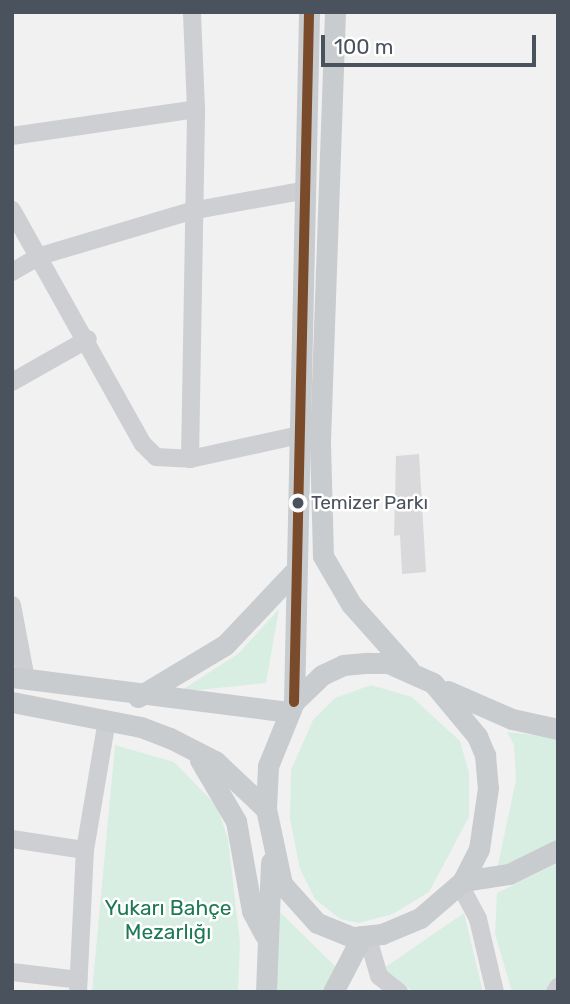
<!DOCTYPE html>
<meta charset="utf-8">
<style>
body{margin:0}
#map{position:relative;width:570px;height:1004px;overflow:hidden;background:#f2f1f1;font-family:Rubik,sans-serif}
div>[style]{position:absolute}
.green>*{inset:0;background:#d8eee3}
.building>*{inset:0;background:#d9d9db}
.minor>*{height:18px;margin:-9px;padding:0 9px;transform-origin:9px;border-radius:9px;background:#cdcfd2}
.major>*{height:21px;margin:-10.5px;padding:0 10.5px;transform-origin:10.5px;border-radius:10.5px;background:#c9cccf}
.bus-1>*{height:10px;margin:-5px;padding:0 5px;transform-origin:5px;border-radius:5px;background:#7a4b2a}
.dots>*{width:19px;height:19px;translate:-50% -50%;box-sizing:border-box;border:4px solid #fff;border-radius:50%}
span{translate:-50% -50%;white-space:nowrap;text-align:center;line-height:1.15;-webkit-text-stroke:5px #fff;paint-order:stroke}
.bus-label{font-size:19px;color:#4a525d}
.left{translate:0 -50%;text-align:left}
.park-label{font-size:21px;color:#1e7a55}
.frame{position:absolute;inset:0;border:14px solid #4a525d;pointer-events:none}
.scale{position:absolute;left:321px;top:35px;width:215px;height:32px;box-sizing:border-box;border:4px solid #4a525d;border-top:0;padding-left:9px;font-size:21px;line-height:24px;white-space:nowrap;color:#4a525d;-webkit-text-stroke:5px #fff;paint-order:stroke}
</style>
<div id="map">
<div class="green">
<i style="clip-path:polygon(279px 609px,266px 683px,179px 692px,239px 653px)"></i>
<i style="clip-path:polygon(371px 685px,412px 697px,460px 741px,469px 773px,469px 817px,429px 892px,393px 914px,359px 923px,340px 919px,315px 899px,300px 869px,290px 819px,291px 770px,313px 720px,335px 698px)"></i>
<i style="clip-path:polygon(507px 732px,558px 738px,558px 841px,497px 869px,516px 780px,514px 745px)"></i>
<i style="clip-path:polygon(115px 745px,174px 762px,217px 806px,228px 839px,240px 942px,238px 992px,92px 992px)"></i>
<i style="clip-path:polygon(558px 863px,558px 979px,550px 992px,512px 992px,495px 934px,497px 893px)"></i>
<i style="clip-path:polygon(278px 910px,341px 972px,329px 992px,274px 992px)"></i>
<i style="clip-path:polygon(464px 913px,483px 992px,413px 992px,384px 968px)"></i>
</div>
<div class="building">
<i style="clip-path:polygon(419px 454px,426px 572px,402px 574px,400px 535px,394px 536px,396px 456px)"></i>
</div>
<div class="minor">
<i style="left:12px;top:136px;width:186px;rotate:-8.3deg"></i>
<i style="left:12px;top:210px;width:268px;rotate:60.8deg"></i>
<i style="left:143px;top:444px;width:18px;rotate:45deg"></i>
<i style="left:156px;top:457px;width:34px;rotate:3deg"></i>
<i style="left:190px;top:459px;width:112px;rotate:-12.4deg"></i>
<i style="left:12px;top:272px;width:32px;rotate:-30deg"></i>
<i style="left:40px;top:256px;width:158px;rotate:-16.6deg"></i>
<i style="left:191px;top:211px;width:117px;rotate:-10.3deg"></i>
<i style="left:12px;top:382px;width:87px;rotate:-29.5deg"></i>
<i style="left:190px;top:459px;width:350px;rotate:-89deg"></i>
<i style="left:196px;top:109px;width:97px;rotate:-92.4deg"></i>
<i style="left:12px;top:605px;width:75px;rotate:79.3deg"></i>
<i style="left:12px;top:839px;width:74px;rotate:8.6deg"></i>
<i style="left:460px;top:885px;width:38px;rotate:62deg"></i>
<i style="left:478px;top:919px;width:75px;rotate:76.9deg"></i>
<i style="left:367px;top:935px;width:43px;rotate:73.7deg"></i>
<i style="left:379px;top:976px;width:26px;rotate:39deg"></i>
<i style="left:12px;top:972px;width:67px;rotate:6.8deg"></i>
<i style="left:78px;top:992px;width:142px;rotate:-87.2deg"></i>
<i style="left:85px;top:850px;width:132px;rotate:-80.4deg"></i>
<i style="left:555px;top:992px;width:6px;rotate:-59deg"></i>
</div>
<div class="major">
<i style="left:335px;top:12px;width:430px;rotate:92deg"></i>
<i style="left:320px;top:442px;width:114px;rotate:88.5deg"></i>
<i style="left:323px;top:556px;width:56px;rotate:59.7deg"></i>
<i style="left:351px;top:604px;width:87px;rotate:48.3deg"></i>
<i style="left:368px;top:663px;width:20px"></i>
<i style="left:388px;top:663px;width:49px;rotate:24deg"></i>
<i style="left:433px;top:683px;width:69px;rotate:50.3deg"></i>
<i style="left:477px;top:736px;width:21px;rotate:67deg"></i>
<i style="left:485px;top:755px;width:33px;rotate:85deg"></i>
<i style="left:488px;top:788px;width:62px;rotate:98.4deg"></i>
<i style="left:479px;top:849px;width:36px;rotate:117deg"></i>
<i style="left:463px;top:881px;width:57px;rotate:139.3deg"></i>
<i style="left:420px;top:918px;width:41px;rotate:157.2deg"></i>
<i style="left:382px;top:934px;width:30px;rotate:174deg"></i>
<i style="left:352px;top:937px;width:38px;rotate:-158deg"></i>
<i style="left:317px;top:923px;width:52px;rotate:-131.9deg"></i>
<i style="left:282px;top:884px;width:77px;rotate:-102deg"></i>
<i style="left:266px;top:809px;width:43px;rotate:-87.3deg"></i>
<i style="left:268px;top:766px;width:69px;rotate:-67.9deg"></i>
<i style="left:294px;top:702px;width:39px;rotate:-44deg"></i>
<i style="left:322px;top:675px;width:23px;rotate:-25deg"></i>
<i style="left:343px;top:665px;width:25px;rotate:-5deg"></i>
<i style="left:12px;top:677px;width:279px;rotate:7.2deg"></i>
<i style="left:448px;top:691px;width:70px;rotate:23.6deg"></i>
<i style="left:512px;top:719px;width:47px;rotate:12.3deg"></i>
<i style="left:138px;top:697px;width:101px;rotate:-30.9deg"></i>
<i style="left:225px;top:645px;width:99px;rotate:-46.6deg"></i>
<i style="left:12px;top:702px;width:131px;rotate:11deg"></i>
<i style="left:141px;top:727px;width:31px;rotate:21deg"></i>
<i style="left:170px;top:738px;width:51px;rotate:27.1deg"></i>
<i style="left:215px;top:761px;width:70px;rotate:43.3deg"></i>
<i style="left:294px;top:702px;width:690px;rotate:-88.75deg"></i>
<i style="left:200px;top:760px;width:71px;rotate:59.5deg"></i>
<i style="left:236px;top:821px;width:91px;rotate:79.9deg"></i>
<i style="left:252px;top:911px;width:27px;rotate:62deg"></i>
<i style="left:463px;top:881px;width:47px;rotate:-8.7deg"></i>
<i style="left:509px;top:874px;width:55px;rotate:-26.1deg"></i>
<i style="left:266px;top:992px;width:130px;rotate:-87.8deg"></i>
<i style="left:333px;top:992px;width:63px;rotate:-62.6deg"></i>
</div>
<div class="bus-1">
<i style="left:294px;top:702px;width:690px;rotate:-88.75deg"></i>
</div>
<div class="dots">
<i style="left:298px;top:503px;background:#4a525d"></i>
</div>
<div class="bus-label">
<span class="left" style="left:311px;top:503px">Temizer Parkı</span>
</div>
<div class="park-label">
<span style="left:168px;top:920px">Yukarı Bahçe<br>Mezarlığı</span>
</div>
<div class="frame"></div>
<div class="scale">100 m</div>
</div>
